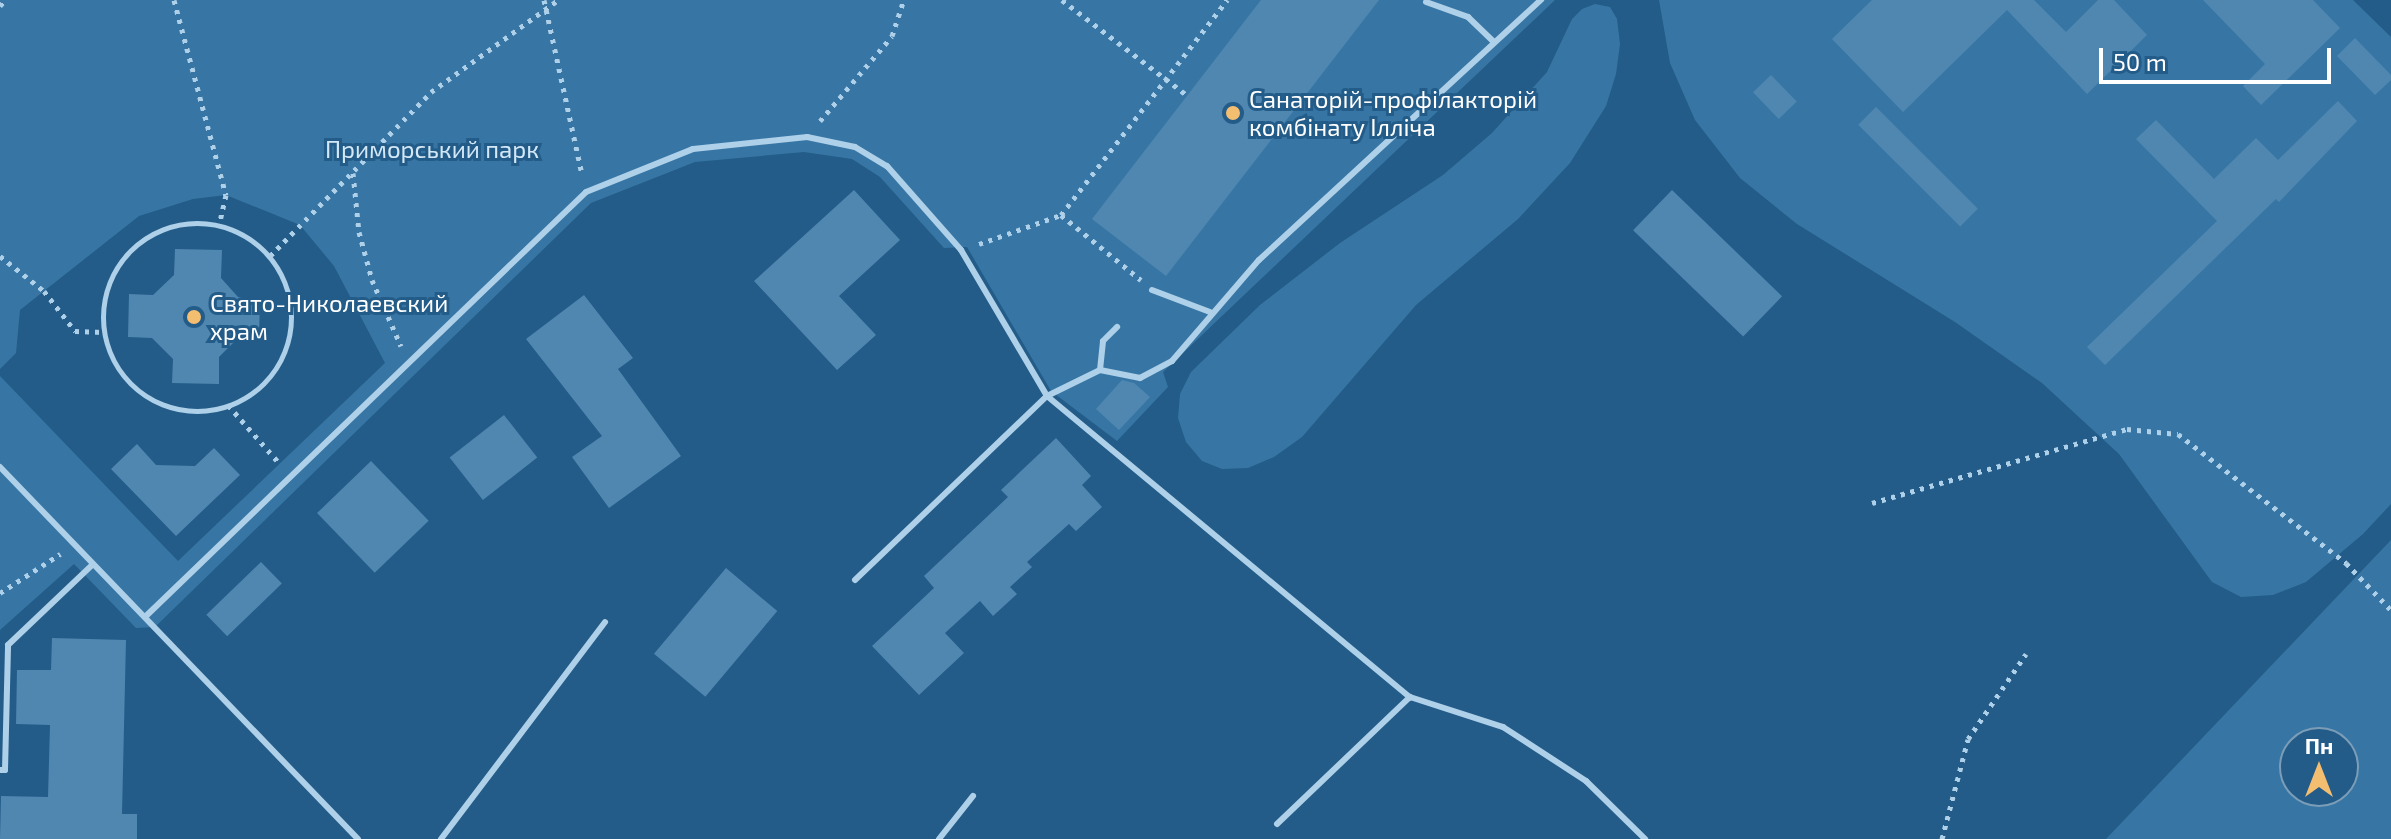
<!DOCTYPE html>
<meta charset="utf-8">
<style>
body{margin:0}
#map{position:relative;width:2391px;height:839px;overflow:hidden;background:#235c88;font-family:"Exo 2",sans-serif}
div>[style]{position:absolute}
.green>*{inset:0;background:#3776a4}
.building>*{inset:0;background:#5087b1;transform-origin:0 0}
.path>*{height:5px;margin-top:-2.5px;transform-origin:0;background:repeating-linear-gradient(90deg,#aed0e9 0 4px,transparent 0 10px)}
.path>.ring{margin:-2.5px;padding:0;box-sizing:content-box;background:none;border:5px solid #aed0e9;border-radius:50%}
.service>*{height:6px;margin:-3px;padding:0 3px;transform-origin:3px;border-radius:3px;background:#aed0e9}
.dots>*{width:22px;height:22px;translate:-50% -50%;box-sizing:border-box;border:4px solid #235c88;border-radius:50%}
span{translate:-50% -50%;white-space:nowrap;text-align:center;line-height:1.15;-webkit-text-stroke:6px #235c88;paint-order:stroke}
.poi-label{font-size:24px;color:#fff}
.left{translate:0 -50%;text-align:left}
.park-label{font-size:24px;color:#d3e8f7}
.north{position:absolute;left:2279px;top:727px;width:80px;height:80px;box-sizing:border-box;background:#235c88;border:2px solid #7b9db8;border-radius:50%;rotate:0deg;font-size:22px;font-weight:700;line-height:32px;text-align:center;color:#fff}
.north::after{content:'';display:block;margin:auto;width:28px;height:36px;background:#f4be71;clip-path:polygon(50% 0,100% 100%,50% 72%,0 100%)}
.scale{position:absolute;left:2099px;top:48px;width:232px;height:36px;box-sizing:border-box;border:4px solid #fff;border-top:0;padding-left:10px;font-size:24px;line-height:28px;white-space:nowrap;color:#fff;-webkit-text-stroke:6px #235c88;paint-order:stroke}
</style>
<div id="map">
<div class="green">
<i style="clip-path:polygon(0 0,1555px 0,1163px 372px,1168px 387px,1117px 441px,1051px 391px,967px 247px,944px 248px,880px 177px,852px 159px,804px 152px,695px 162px,591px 203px,155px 627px,136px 628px,74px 564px,0 630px,0 376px,178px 561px,385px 363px,334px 266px,300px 225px,226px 195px,193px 199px,139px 216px,20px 310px,16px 353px,0 369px)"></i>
<i style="clip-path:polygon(1659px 0,2353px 0,2391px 37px,2391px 504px,2363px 534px,2306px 582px,2273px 595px,2241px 597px,2212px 582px,2119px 454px,2042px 383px,1955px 322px,1797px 224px,1740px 178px,1695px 120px,1670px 63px)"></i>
<i style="clip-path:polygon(1595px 4px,1610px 7px,1617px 19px,1620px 44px,1616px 74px,1606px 106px,1570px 163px,1518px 219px,1416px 305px,1302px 437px,1274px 457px,1248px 468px,1222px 469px,1202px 461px,1186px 442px,1178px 418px,1180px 394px,1191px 372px,1260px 305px,1340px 243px,1443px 175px,1492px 133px,1547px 72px,1572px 19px,1582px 9px)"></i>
<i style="clip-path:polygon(evenodd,2391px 540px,2391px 839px,2106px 839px,2391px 540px,2295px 743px,2343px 743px,2343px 791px,2295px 791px,2295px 743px)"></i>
</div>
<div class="building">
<i style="clip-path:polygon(1261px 0,1379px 0,1166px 276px,1092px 219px)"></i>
<i style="clip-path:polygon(1872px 0,2034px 0,2066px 32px,2098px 0,2114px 0,2147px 35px,2087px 94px,2007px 10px,1903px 112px,1832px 39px)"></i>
<i style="clip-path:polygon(2203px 0,2313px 0,2340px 28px,2261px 105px,2243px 86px,2265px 64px)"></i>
<i style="clip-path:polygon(2355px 38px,2391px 75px,2391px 80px,2375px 95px,2337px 56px)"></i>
<i style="left:1771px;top:75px;width:37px;height:25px;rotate:46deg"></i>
<i style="clip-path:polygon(2338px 101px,2357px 121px,2279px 202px,2276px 199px,2105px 365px,2087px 347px,2217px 221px,2136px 139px,2156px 120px,2214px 179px,2256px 138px,2278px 160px)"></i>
<i style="left:1876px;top:107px;width:144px;height:25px;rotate:45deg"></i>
<i style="clip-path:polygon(854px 190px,900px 240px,839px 296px,876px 335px,837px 370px,754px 281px)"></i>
<i style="left:1672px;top:190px;width:153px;height:56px;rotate:44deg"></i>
<i style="clip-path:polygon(175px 249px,222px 250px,221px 278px,238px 297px,260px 297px,259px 340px,236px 340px,219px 357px,219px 384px,172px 383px,173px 359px,152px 338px,128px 337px,129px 294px,153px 295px,174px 275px)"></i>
<i style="clip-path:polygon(584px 295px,633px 358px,618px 369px,681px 456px,609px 508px,572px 457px,602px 436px,526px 339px)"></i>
<i style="clip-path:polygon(1122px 380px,1134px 383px,1150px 397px,1119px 430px,1096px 409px)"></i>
<i style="left:504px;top:415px;width:54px;height:69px;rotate:52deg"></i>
<i style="clip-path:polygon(1056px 438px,1091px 476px,1082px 485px,1102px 507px,1076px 531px,1069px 524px,1027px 562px,1032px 567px,1010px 587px,1017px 594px,993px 616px,980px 601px,945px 633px,964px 653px,919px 695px,872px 646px,934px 588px,924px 576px,1008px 497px,1001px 490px)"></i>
<i style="clip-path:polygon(137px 444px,156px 465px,195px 466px,214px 448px,240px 475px,176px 536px,111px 469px)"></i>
<i style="left:371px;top:461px;width:83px;height:75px;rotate:46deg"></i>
<i style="left:261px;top:562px;width:30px;height:76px;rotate:46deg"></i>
<i style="left:726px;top:568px;width:67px;height:112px;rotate:40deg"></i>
<i style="clip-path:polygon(52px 638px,126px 640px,122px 814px,137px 814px,137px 839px,0 839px,1px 796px,48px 797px,50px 725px,16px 724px,17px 670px,51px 670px)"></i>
</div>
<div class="path">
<i style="left:174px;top:0;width:202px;rotate:75.1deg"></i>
<i style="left:226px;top:195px;width:31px;rotate:103deg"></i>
<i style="left:544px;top:0;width:179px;rotate:77.7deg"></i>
<i style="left:1062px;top:0;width:158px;rotate:37.3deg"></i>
<i style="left:0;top:6px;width:8px;rotate:-50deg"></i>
<i style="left:820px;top:121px;width:111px;rotate:-49.7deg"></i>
<i style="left:892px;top:36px;width:38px;rotate:-72deg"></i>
<i style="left:353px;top:173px;width:59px;rotate:84.2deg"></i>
<i style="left:359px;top:232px;width:50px;rotate:74.8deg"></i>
<i style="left:372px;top:280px;width:72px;rotate:66.3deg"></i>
<i style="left:1061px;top:215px;width:103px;rotate:39.1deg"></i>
<i class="ring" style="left:103px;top:223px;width:183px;height:183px"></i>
<i style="left:979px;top:244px;width:87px;rotate:-19.5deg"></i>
<i style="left:1061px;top:215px;width:272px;rotate:-52.3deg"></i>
<i style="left:0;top:256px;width:56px;rotate:38.5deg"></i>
<i style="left:44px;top:291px;width:51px;rotate:52.2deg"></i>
<i style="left:75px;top:331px;width:29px;rotate:2deg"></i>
<i style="left:270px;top:256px;width:230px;rotate:-45.5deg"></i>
<i style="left:431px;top:92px;width:157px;rotate:-35.9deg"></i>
<i style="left:228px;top:405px;width:79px;rotate:48.6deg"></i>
<i style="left:1872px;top:503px;width:266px;rotate:-16.2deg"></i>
<i style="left:2127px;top:429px;width:51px;rotate:5.6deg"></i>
<i style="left:2178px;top:434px;width:212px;rotate:37.5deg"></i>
<i style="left:2346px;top:563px;width:65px;rotate:46.2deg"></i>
<i style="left:0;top:593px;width:72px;rotate:-33deg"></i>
<i style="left:1942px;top:839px;width:103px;rotate:-75.4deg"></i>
<i style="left:1968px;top:739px;width:103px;rotate:-55.7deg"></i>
</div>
<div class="service">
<i style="left:1426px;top:2px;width:45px;rotate:19.7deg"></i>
<i style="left:1468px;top:17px;width:36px;rotate:44deg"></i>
<i style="left:1152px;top:290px;width:62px;rotate:20.8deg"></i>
<i style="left:1100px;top:370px;width:29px;rotate:-84deg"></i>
<i style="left:1103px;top:341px;width:20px;rotate:-45deg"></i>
<i style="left:0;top:467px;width:516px;rotate:46.1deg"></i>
<i style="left:855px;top:580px;width:266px;rotate:-43.8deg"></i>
<i style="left:1047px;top:396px;width:59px;rotate:-26.1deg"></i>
<i style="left:1100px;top:370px;width:41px;rotate:11.3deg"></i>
<i style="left:1140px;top:378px;width:36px;rotate:-28deg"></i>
<i style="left:1172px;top:361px;width:133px;rotate:-49.3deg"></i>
<i style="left:1259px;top:260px;width:384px;rotate:-42.7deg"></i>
<i style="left:145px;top:617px;width:612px;rotate:-43.94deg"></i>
<i style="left:586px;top:192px;width:115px;rotate:-21.9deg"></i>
<i style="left:693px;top:149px;width:115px;rotate:-6deg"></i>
<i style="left:807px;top:137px;width:49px;rotate:11.8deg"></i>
<i style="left:855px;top:147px;width:37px;rotate:31deg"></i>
<i style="left:887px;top:166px;width:112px;rotate:48.6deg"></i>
<i style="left:961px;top:250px;width:169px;rotate:59.5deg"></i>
<i style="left:1047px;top:396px;width:472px;rotate:39.7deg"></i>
<i style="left:1410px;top:697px;width:98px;rotate:17.9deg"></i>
<i style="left:1503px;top:727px;width:99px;rotate:33deg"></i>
<i style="left:1586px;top:781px;width:83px;rotate:44.5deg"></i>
<i style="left:0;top:770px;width:5px"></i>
<i style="left:5px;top:770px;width:125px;rotate:-88.6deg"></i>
<i style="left:8px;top:645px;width:117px;rotate:-43.6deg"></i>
<i style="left:1277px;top:824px;width:184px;rotate:-43.7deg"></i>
<i style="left:441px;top:839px;width:272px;rotate:-52.9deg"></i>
<i style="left:939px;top:839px;width:55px;rotate:-51.7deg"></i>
</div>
<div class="dots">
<i style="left:1233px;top:113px;background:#f4be71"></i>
<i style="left:194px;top:317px;background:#f4be71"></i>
</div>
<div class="poi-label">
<span class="left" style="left:1249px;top:113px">Санаторій-профілакторій<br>комбінату Ілліча</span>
<span class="left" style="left:210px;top:317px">Свято-Николаевский<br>храм</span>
</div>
<div class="park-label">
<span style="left:432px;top:149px">Приморський парк</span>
</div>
<div class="north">Пн</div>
<div class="scale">50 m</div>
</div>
